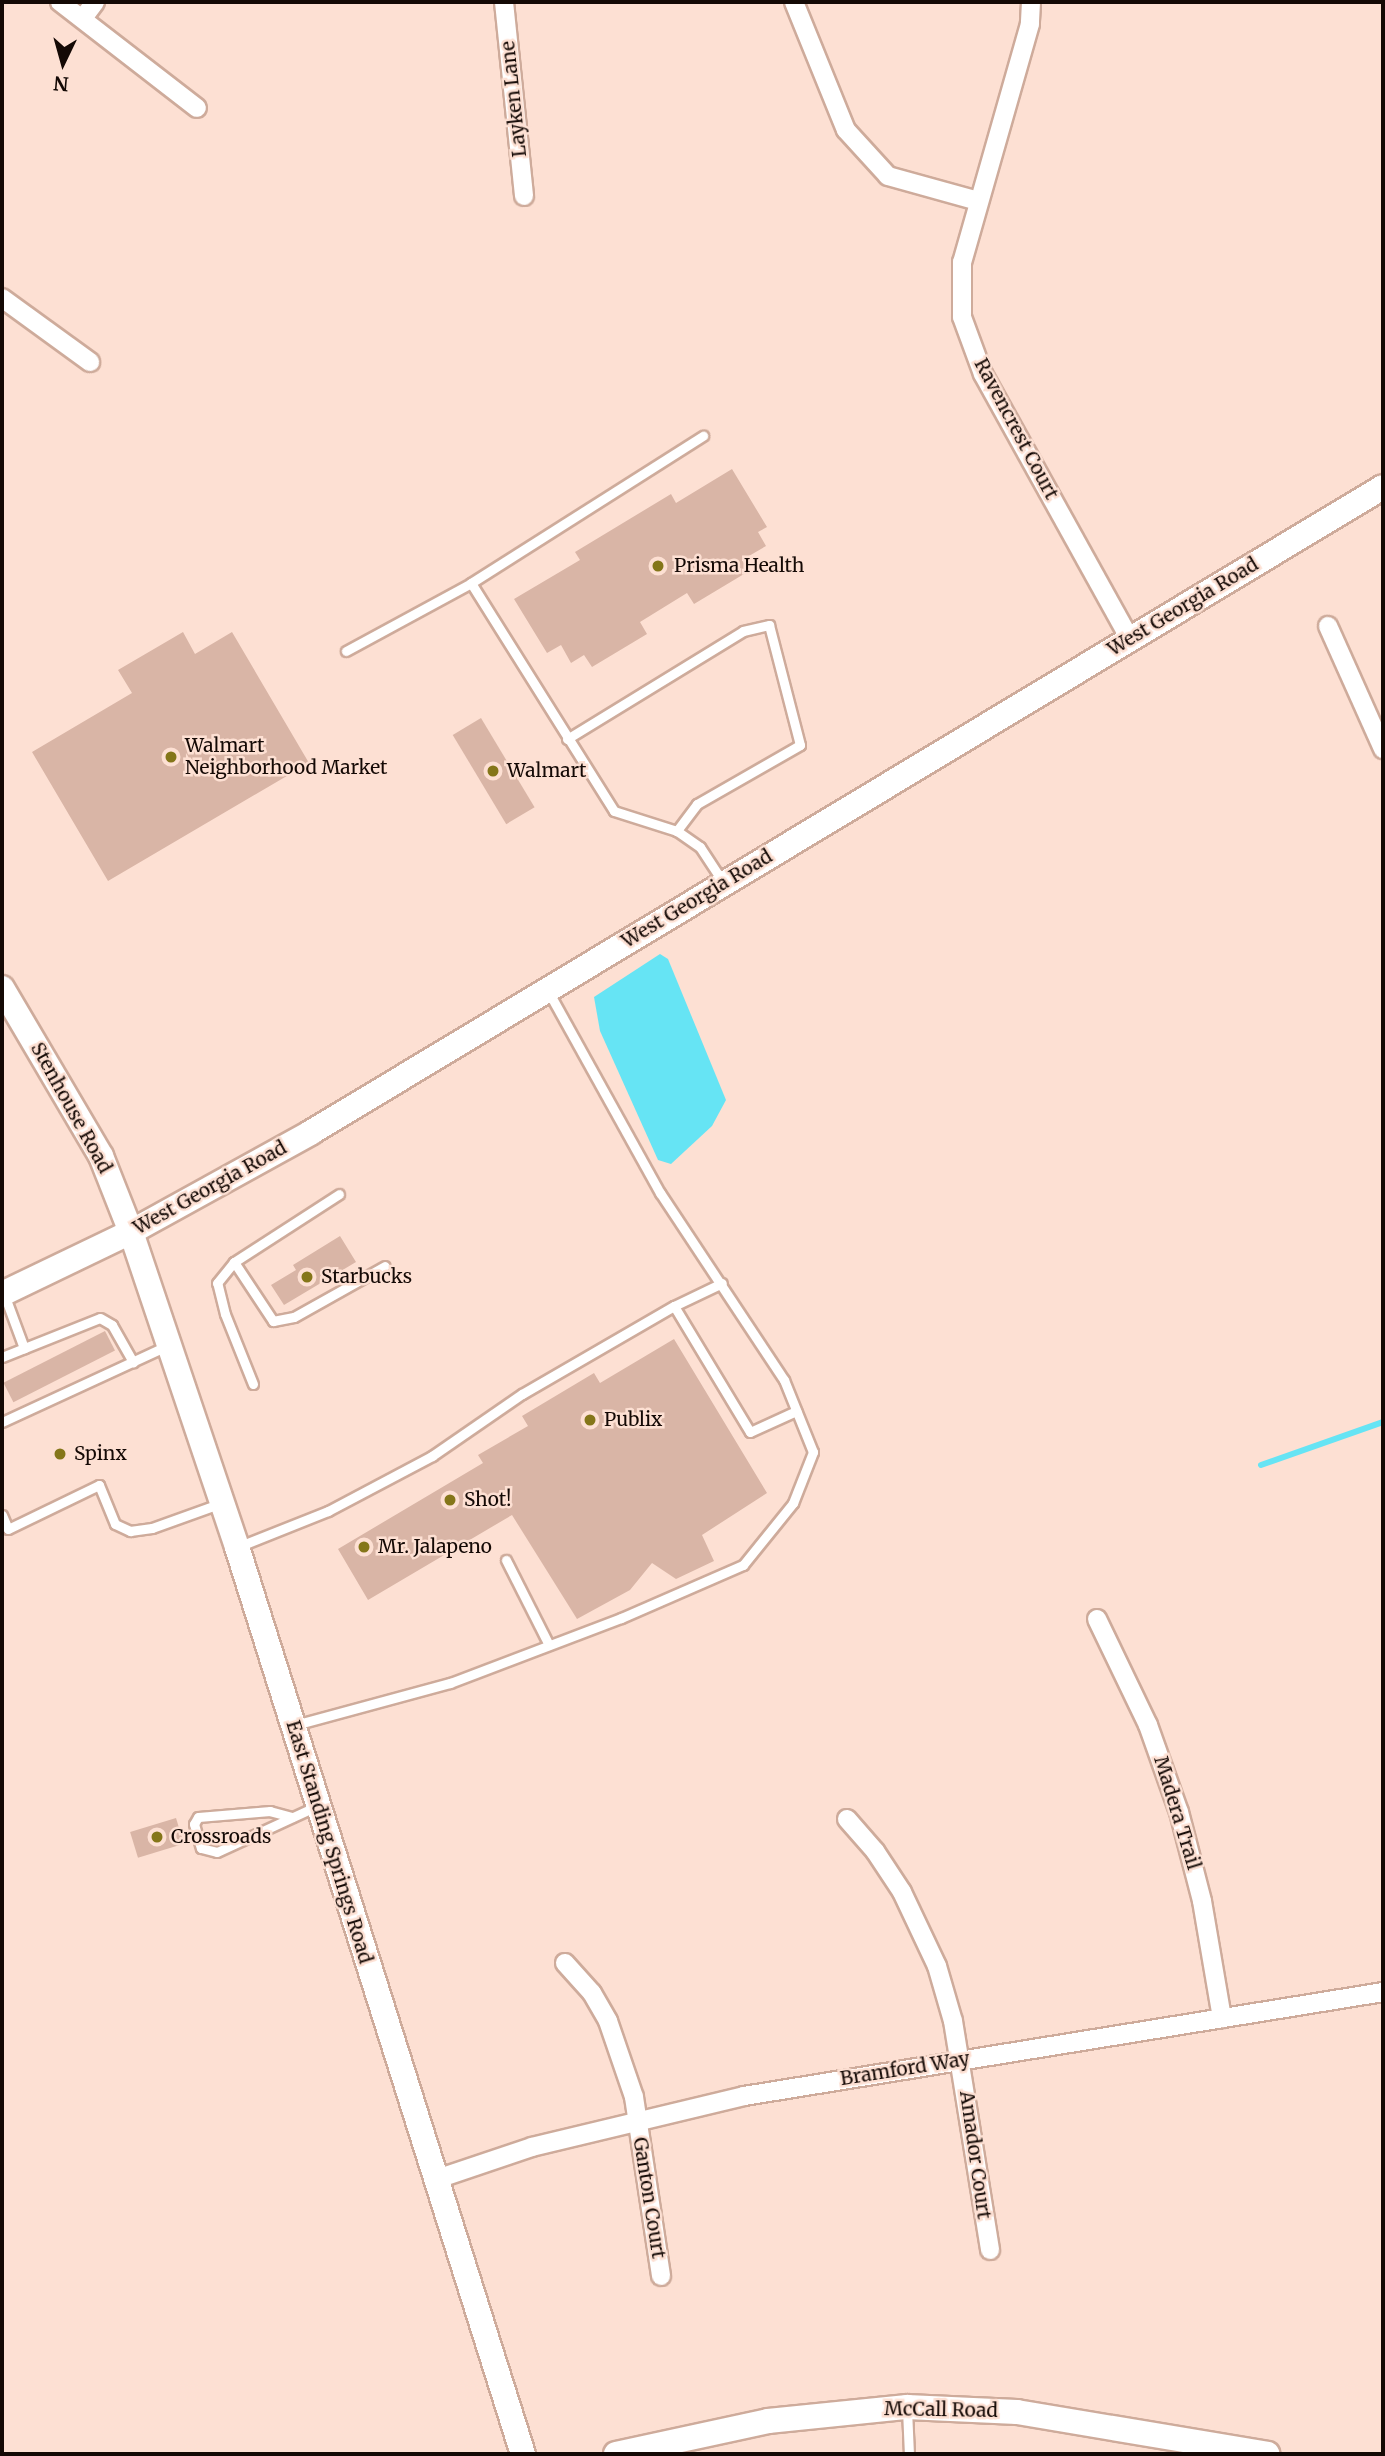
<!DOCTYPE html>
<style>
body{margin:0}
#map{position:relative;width:1385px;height:2456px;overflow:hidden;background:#fde0d3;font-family:Merriweather,serif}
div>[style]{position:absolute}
.water>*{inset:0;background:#66e4f4}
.stream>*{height:6px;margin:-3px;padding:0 3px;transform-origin:3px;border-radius:3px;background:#66e4f4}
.building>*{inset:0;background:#d9b5a6;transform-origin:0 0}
.roads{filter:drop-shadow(2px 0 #ceab9b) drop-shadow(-2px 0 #ceab9b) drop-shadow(0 2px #ceab9b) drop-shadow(0 -2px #ceab9b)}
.lane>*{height:9px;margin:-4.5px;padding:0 4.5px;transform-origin:4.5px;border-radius:4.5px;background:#fff}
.street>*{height:18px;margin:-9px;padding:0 9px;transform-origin:9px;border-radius:9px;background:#fff}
.secondary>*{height:24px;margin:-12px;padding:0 12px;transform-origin:12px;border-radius:12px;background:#fff}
.dots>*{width:19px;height:19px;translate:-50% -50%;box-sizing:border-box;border:4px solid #fde0d3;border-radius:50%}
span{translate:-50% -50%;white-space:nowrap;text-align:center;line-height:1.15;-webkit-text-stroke:5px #fde0d3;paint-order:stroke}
.street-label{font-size:19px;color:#140905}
.poi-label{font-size:19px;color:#140905}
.left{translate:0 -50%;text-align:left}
.frame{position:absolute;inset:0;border:4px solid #140905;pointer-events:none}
.north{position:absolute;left:28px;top:28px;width:70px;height:70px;-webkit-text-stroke:5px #fde0d3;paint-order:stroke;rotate:185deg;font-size:19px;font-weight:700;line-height:28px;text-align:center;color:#140905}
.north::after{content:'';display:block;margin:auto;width:24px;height:32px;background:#140905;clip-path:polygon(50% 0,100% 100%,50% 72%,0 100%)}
</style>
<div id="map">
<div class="water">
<i style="clip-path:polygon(660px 954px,668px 959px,726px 1100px,712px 1126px,671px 1164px,658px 1160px,600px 1031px,594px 997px)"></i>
</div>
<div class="stream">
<i style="left:1261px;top:1465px;width:129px;rotate:-19.4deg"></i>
</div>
<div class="building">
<i style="clip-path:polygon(732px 469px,767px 527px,758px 532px,766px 546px,742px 560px,749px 571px,694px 604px,687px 593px,640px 622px,647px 634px,592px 667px,584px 655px,571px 663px,561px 645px,547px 653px,514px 599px,580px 560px,575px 552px,671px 494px,676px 503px)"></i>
<i style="clip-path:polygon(183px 632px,195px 654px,232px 632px,309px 763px,108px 881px,32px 752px,132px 693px,118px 670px)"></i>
<i style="left:481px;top:718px;width:104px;height:33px;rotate:59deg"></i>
<i style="clip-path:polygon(340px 1236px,356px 1262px,284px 1305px,271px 1285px,296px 1270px,293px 1265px)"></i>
<i style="left:105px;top:1331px;width:22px;height:114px;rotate:63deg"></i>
<i style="clip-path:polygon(674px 1339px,767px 1493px,702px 1535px,714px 1561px,676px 1579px,652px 1563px,630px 1590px,577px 1619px,512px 1515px,368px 1600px,338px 1549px,483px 1463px,478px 1455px,528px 1426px,522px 1416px,594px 1373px,600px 1383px)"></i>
<i style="left:176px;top:1818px;width:27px;height:48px;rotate:73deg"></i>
</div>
<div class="roads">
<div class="lane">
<i style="left:471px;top:583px;width:275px;rotate:-32.4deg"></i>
<i style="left:346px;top:651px;width:142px;rotate:-28.5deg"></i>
<i style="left:471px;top:583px;width:269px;rotate:57.9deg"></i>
<i style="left:614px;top:811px;width:66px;rotate:17.6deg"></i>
<i style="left:677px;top:831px;width:28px;rotate:35deg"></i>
<i style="left:700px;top:847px;width:42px;rotate:56.7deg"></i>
<i style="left:567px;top:739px;width:206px;rotate:-31.5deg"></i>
<i style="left:743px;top:631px;width:27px;rotate:-13deg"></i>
<i style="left:769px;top:625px;width:124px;rotate:75.5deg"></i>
<i style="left:800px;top:745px;width:119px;rotate:150.2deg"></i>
<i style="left:697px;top:804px;width:34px;rotate:127deg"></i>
<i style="left:234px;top:1262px;width:71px;rotate:56.5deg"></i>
<i style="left:273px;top:1321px;width:21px;rotate:-11deg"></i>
<i style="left:294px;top:1317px;width:104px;rotate:-29.3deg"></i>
<i style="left:4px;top:1294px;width:58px;rotate:69.7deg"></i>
<i style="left:674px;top:1306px;width:147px;rotate:58.9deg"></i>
<i style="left:750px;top:1432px;width:51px;rotate:-24.5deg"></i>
<i style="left:2px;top:1357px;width:105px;rotate:-21.7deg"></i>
<i style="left:100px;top:1318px;width:14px;rotate:30deg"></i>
<i style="left:112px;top:1325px;width:43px;rotate:60.4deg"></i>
<i style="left:253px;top:1384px;width:75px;rotate:-111.8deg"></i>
<i style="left:225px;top:1314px;width:32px;rotate:-104deg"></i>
<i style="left:217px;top:1283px;width:27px;rotate:-51deg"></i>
<i style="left:234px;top:1262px;width:125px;rotate:-32.9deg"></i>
<i style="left:2px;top:1422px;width:184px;rotate:-24.8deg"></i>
<i style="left:2px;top:1515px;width:15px;rotate:67deg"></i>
<i style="left:8px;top:1529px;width:101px;rotate:-25.8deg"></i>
<i style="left:99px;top:1485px;width:42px;rotate:67.7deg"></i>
<i style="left:115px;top:1524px;width:17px;rotate:25deg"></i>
<i style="left:130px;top:1531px;width:22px;rotate:-8deg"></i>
<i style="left:152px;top:1528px;width:71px;rotate:-19.7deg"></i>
<i style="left:240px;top:1546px;width:95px;rotate:-21.7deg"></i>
<i style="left:328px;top:1511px;width:118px;rotate:-27.9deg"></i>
<i style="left:432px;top:1456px;width:109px;rotate:-34.6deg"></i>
<i style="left:522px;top:1394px;width:176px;rotate:-30.1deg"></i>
<i style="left:674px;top:1306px;width:53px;rotate:-25.6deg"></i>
<i style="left:506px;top:1560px;width:95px;rotate:63.2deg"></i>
<i style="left:295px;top:1725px;width:161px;rotate:-15.2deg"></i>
<i style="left:450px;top:1683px;width:183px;rotate:-20.8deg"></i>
<i style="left:621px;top:1618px;width:133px;rotate:-23.5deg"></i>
<i style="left:743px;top:1565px;width:80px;rotate:-51.1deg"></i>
<i style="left:793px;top:1503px;width:55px;rotate:-68.6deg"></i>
<i style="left:813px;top:1452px;width:78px;rotate:-111.9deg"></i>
<i style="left:784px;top:1380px;width:224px;rotate:-123.5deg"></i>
<i style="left:660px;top:1193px;width:231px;rotate:-119deg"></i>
<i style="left:292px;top:1817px;width:23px;rotate:-165deg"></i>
<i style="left:270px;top:1811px;width:72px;rotate:175.2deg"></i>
<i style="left:198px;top:1817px;width:8px;rotate:120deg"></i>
<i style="left:194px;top:1824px;width:25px;rotate:74deg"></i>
<i style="left:201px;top:1848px;width:16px;rotate:14deg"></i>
<i style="left:217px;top:1852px;width:110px;rotate:-24.7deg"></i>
<i style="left:907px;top:2409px;width:45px;rotate:87.5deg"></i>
</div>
<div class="street">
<i style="left:60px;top:2px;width:173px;rotate:37.7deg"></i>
<i style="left:504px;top:2px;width:195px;rotate:84.1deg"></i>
<i style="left:794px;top:2px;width:138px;rotate:67.9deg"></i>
<i style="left:846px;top:130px;width:62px;rotate:47.6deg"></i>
<i style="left:888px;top:176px;width:93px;rotate:15.5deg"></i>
<i style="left:1031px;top:2px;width:22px;rotate:93deg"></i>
<i style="left:1030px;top:24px;width:248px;rotate:105.9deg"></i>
<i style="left:962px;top:262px;width:55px;rotate:90deg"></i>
<i style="left:962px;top:317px;width:61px;rotate:69.8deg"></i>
<i style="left:983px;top:374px;width:303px;rotate:61deg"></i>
<i style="left:83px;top:18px;width:20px;rotate:-53deg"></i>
<i style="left:2px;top:298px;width:109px;rotate:36deg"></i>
<i style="left:1328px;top:626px;width:135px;rotate:65.9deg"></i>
<i style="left:1097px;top:1619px;width:118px;rotate:64.3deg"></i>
<i style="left:1148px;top:1725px;width:92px;rotate:70.4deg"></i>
<i style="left:1179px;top:1812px;width:92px;rotate:75.5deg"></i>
<i style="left:1202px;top:1901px;width:119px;rotate:80.3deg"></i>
<i style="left:847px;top:1819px;width:43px;rotate:48.8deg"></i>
<i style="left:875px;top:1851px;width:49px;rotate:56.6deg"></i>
<i style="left:902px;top:1892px;width:82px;rotate:64.7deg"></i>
<i style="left:937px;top:1966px;width:57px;rotate:73.8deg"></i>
<i style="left:953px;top:2021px;width:232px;rotate:80.8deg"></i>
<i style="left:565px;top:1963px;width:40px;rotate:48deg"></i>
<i style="left:592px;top:1993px;width:32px;rotate:60deg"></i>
<i style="left:608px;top:2021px;width:80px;rotate:71.1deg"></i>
<i style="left:634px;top:2097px;width:181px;rotate:81.4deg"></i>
<i style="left:434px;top:2180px;width:103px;rotate:-18.6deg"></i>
<i style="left:532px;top:2147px;width:218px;rotate:-13.5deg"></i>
<i style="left:744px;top:2096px;width:647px;rotate:-9.24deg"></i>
</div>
<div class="secondary">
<i style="left:2px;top:988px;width:195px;rotate:59.5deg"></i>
<i style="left:101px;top:1156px;width:82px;rotate:68.5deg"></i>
<i style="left:131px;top:1232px;width:332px;rotate:71.4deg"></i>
<i style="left:237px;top:1547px;width:951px;rotate:72.5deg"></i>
<i style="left:2px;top:1294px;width:143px;rotate:-25.7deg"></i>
<i style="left:131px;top:1232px;width:205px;rotate:-28.9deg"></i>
<i style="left:310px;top:1133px;width:1252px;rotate:-31.05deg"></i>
<i style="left:616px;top:2454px;width:156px;rotate:-12.2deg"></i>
<i style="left:768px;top:2421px;width:140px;rotate:-5.8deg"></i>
<i style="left:907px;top:2407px;width:110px;rotate:2.6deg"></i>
<i style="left:1017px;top:2412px;width:254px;rotate:9.5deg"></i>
</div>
</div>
<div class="dots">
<i style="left:658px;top:566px;background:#847619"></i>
<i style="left:171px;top:757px;background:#847619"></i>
<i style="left:493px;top:771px;background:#847619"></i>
<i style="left:307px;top:1277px;background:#847619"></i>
<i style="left:590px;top:1420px;background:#847619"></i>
<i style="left:60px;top:1454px;background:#847619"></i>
<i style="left:450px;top:1500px;background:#847619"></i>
<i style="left:364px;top:1547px;background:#847619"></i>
<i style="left:157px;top:1837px;background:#847619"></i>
</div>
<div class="street-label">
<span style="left:514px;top:99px;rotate:-96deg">Layken Lane</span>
<span style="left:1016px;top:429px;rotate:62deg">Ravencrest Court</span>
<span style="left:1183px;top:607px;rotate:-31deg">West Georgia Road</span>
<span style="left:697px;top:899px;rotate:-31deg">West Georgia Road</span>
<span style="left:71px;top:1108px;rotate:61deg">Stenhouse Road</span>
<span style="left:210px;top:1188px;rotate:-29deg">West Georgia Road</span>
<span style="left:1177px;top:1813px;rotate:73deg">Madera Trail</span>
<span style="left:329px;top:1842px;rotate:73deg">East Standing Springs Road</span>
<span style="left:905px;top:2069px;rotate:-9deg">Bramford Way</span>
<span style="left:975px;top:2155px;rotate:82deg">Amador Court</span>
<span style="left:649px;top:2198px;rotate:81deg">Ganton Court</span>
<span style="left:941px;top:2410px;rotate:1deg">McCall Road</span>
</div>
<div class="poi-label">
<span class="left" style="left:674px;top:566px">Prisma Health</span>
<span class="left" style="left:185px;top:757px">Walmart<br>Neighborhood Market</span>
<span class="left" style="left:507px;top:771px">Walmart</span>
<span class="left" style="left:321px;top:1277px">Starbucks</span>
<span class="left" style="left:604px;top:1420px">Publix</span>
<span class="left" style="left:74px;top:1454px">Spinx</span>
<span class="left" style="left:464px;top:1500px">Shot!</span>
<span class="left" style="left:378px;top:1547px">Mr. Jalapeno</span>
<span class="left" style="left:171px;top:1837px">Crossroads</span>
</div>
<div class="frame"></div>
<div class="north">N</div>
</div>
